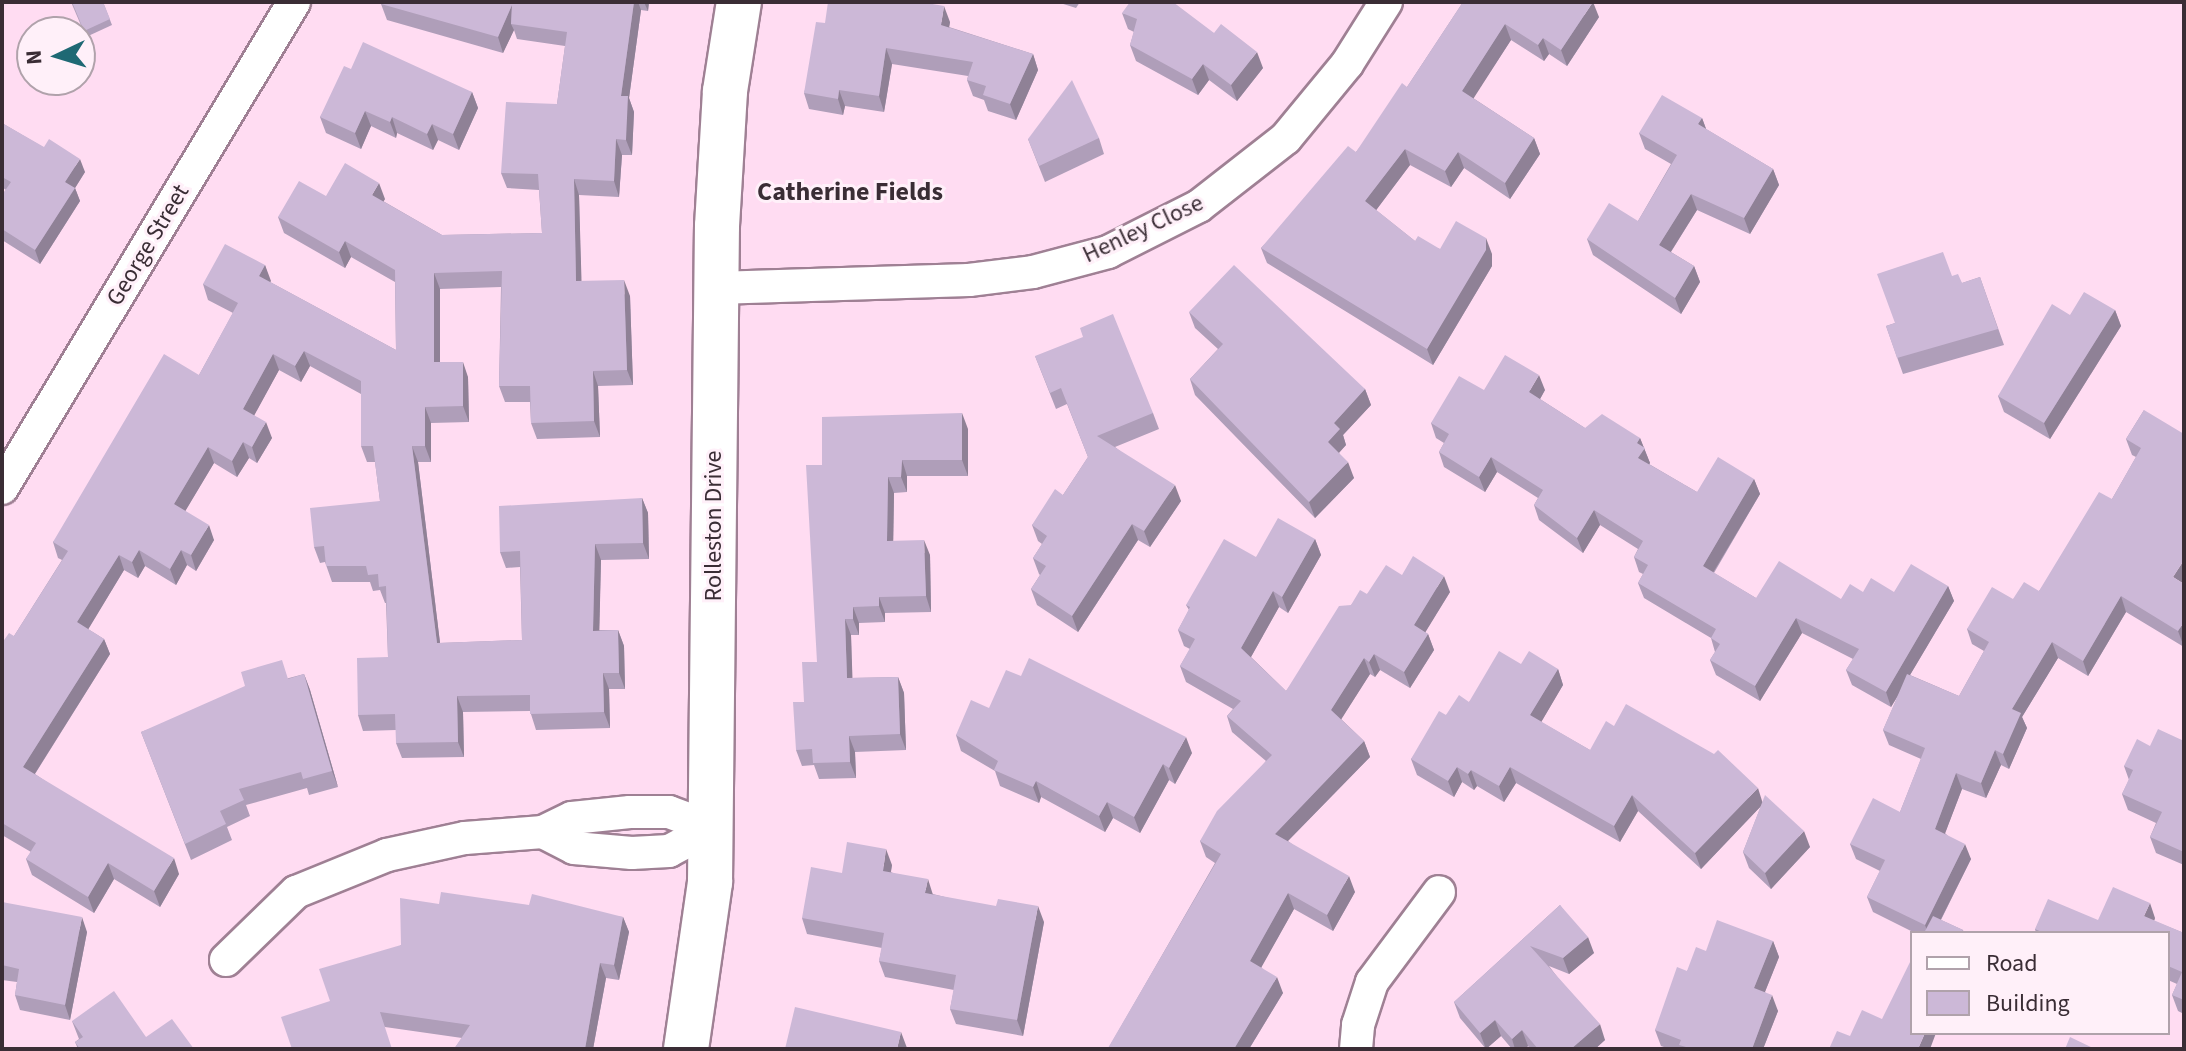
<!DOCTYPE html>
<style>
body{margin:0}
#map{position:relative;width:2186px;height:1051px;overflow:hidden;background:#ffdcf2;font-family:"Source Sans 3",sans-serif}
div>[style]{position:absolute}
.roads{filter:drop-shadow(2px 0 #9f8094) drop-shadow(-2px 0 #9f8094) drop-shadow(0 2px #9f8094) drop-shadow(0 -2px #9f8094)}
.minor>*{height:32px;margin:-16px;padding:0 16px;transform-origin:16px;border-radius:16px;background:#fff}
.secondary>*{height:44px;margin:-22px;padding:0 22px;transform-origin:22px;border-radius:22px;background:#fff}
.wall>*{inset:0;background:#af9eb9}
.shaded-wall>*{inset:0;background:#8f8196}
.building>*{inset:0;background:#ccb8d7}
span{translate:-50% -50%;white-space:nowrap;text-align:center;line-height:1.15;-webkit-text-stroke:6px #fff0f9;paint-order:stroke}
.street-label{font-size:24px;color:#3a2d35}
.neighbourhood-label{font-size:26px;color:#3a2d35;font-weight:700}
.frame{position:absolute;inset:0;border:4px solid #3a2d35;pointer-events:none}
.legend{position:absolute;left:1910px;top:931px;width:260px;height:104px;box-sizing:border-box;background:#fff0f9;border:2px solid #b0a2ab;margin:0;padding:10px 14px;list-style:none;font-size:24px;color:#3a2d35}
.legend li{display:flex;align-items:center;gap:16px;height:40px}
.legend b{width:40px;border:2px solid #b0a2ab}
.north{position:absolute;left:16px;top:16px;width:80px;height:80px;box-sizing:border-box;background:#fff0f9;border:2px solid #b0a2ab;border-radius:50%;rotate:266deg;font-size:22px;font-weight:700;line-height:32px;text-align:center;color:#3a2d35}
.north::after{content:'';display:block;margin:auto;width:28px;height:36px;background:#1f6974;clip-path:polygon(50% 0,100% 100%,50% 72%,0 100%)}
</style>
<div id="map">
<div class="roads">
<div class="minor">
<i style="left:716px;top:288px;width:253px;rotate:-1.8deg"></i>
<i style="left:969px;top:280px;width:64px;rotate:-7.1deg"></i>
<i style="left:1033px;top:272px;width:78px;rotate:-14.9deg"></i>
<i style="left:1108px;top:252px;width:102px;rotate:-26.8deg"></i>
<i style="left:1199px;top:206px;width:110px;rotate:-38deg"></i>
<i style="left:1286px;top:138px;width:96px;rotate:-50.5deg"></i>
<i style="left:1347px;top:64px;width:73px;rotate:-57.8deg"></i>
<i style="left:2px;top:488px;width:567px;rotate:-59deg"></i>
<i style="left:543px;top:832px;width:35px;rotate:27deg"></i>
<i style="left:574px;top:848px;width:58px;rotate:4.9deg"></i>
<i style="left:632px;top:853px;width:37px;rotate:-3deg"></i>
<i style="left:669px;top:851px;width:49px;rotate:-28.1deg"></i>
<i style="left:226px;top:960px;width:98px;rotate:-44.2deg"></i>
<i style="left:296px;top:892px;width:98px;rotate:-22.1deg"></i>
<i style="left:387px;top:855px;width:80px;rotate:-12.3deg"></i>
<i style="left:465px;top:838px;width:78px;rotate:-4.4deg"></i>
<i style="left:543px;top:832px;width:32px;rotate:-26deg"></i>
<i style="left:572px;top:818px;width:58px;rotate:-5.9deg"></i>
<i style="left:630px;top:812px;width:39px"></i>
<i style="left:669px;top:812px;width:46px;rotate:20.4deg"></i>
<i style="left:1356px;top:1049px;width:24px;rotate:-85deg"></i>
<i style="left:1358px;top:1025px;width:45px;rotate:-72deg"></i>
<i style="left:1372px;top:982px;width:112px;rotate:-53.3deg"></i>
</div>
<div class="secondary">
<i style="left:686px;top:1049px;width:169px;rotate:-81.8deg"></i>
<i style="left:710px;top:882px;width:656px;rotate:-89.39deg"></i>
<i style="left:717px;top:226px;width:135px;rotate:-86.6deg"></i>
<i style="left:725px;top:91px;width:90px;rotate:-81.1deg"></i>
</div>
</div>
<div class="wall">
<i style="clip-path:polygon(71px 2px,103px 2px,112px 25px,86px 37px)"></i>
<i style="clip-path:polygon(382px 2px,649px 2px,648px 11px,641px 10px,629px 98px,634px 112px,632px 155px,622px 155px,619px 197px,579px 195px,581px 281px,630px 296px,633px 385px,598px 386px,600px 437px,537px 439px,531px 423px,530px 402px,505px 402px,499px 386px,501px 287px,440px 289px,440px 362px,468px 377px,469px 422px,431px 423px,431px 462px,418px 462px,440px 643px,522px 640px,520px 567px,506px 568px,500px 552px,642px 498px,648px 513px,649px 559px,601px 560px,599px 630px,618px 630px,624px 646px,625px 689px,609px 689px,610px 728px,536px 730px,530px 711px,463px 712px,464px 757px,402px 758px,396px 743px,396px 730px,363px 731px,358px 715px,388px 657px,386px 603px,385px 603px,380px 590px,373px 591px,370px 582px,332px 582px,325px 562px,320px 563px,314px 547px,380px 501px,375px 462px,367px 462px,361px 446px,361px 394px,310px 366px,301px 382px,279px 370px,254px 415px,272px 438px,257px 463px,249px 458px,237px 477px,214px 463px,185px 511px,214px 540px,196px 571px,187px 565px,176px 585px,145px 566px,138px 578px,124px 570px,88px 629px,104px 639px,110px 654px,35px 774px,179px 874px,160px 907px,114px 879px,94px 913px,32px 875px,26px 859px,31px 852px,2px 835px,2px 643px,14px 636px,62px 560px,58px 558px,53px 542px,199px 375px,233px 313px,208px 300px,203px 284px,265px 265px,270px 282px,396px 350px,395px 282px,351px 257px,345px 268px,284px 233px,278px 217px,326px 196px,385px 199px,383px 201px,442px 235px,542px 233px,539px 190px,507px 188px,501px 173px,557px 104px,565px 46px,517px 39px,514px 30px,503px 53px,387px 20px,381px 4px)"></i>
<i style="clip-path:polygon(1057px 2px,1080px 2px,1076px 8px)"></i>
<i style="clip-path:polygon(1463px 2px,1599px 17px,1567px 66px,1549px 54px,1544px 61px,1511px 40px,1473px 98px,1534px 138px,1540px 154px,1510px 199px,1464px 168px,1451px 187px,1410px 165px,1376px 210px,1415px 241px,1440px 249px,1492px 254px,1492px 266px,1433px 365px,1267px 263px,1261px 248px,1356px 152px,1407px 87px)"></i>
<i style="clip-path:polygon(1122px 13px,1214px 33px,1263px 68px,1237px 101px,1209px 80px,1198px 95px,1136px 61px,1130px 45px,1134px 32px,1128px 29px)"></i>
<i style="clip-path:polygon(950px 22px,949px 27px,1033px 54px,1038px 70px,1016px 120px,988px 111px,984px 100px,973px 96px,967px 80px,968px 76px,892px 64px,884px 112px,845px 106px,843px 115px,809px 109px,804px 93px,825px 23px)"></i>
<i style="clip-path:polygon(351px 69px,472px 92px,478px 108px,459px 150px,438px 140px,433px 150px,397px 133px,396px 138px,371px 126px,361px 149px,326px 133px,320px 117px)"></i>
<i style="clip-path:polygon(1702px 118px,1706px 129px,1773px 169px,1779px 185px,1750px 234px,1697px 210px,1671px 252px,1694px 266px,1700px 282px,1681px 314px,1593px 255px,1587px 239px,1638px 221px,1671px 164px,1645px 149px,1639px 133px)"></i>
<i style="clip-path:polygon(2px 123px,85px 172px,75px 188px,80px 201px,40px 264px,2px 240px,2px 195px,6px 190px,2px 187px)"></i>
<i style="clip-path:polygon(1099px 138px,1104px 154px,1045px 182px,1028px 139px)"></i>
<i style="clip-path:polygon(1952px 276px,1962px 283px,1980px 277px,2004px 345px,1903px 374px,1886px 326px,1895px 323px)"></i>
<i style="clip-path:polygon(2115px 310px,2121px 326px,2050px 439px,2004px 412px,1998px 396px,2070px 315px)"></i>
<i style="clip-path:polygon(1189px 312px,1365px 389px,1371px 405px,1343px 435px,1346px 445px,1339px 453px,1354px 478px,1315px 518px,1195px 395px,1190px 379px,1218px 349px,1195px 328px)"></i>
<i style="clip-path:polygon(1035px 356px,1153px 413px,1159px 429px,1115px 447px,1181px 501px,1150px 547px,1138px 540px,1078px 632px,1037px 605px,1031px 589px,1040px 575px,1039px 574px,1033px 558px,1042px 544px,1038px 541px,1032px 525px,1063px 495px,1088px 457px,1067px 404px,1056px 409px)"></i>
<i style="clip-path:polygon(1484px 390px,1545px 390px,1540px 399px,1585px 428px,1640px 438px,1650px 463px,1649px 464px,1697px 492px,1754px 479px,1760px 494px,1714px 573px,1756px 598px,1841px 599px,1863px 592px,1894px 592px,1948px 586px,1954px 601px,1910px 675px,1959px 696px,1984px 651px,1972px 644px,1967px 629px,2013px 599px,2039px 591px,2112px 499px,2136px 457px,2132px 455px,2126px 439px,2144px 410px,2184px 647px,2126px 612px,2088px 676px,2058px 658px,2022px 717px,2027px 728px,2009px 769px,2001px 765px,1986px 798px,1962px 789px,1945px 833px,1971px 859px,1941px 920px,1963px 930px,1964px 933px,1915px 933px,1873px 912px,1867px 897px,1880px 871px,1856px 859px,1850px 844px,1900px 812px,1921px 759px,1889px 745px,1883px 730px,1898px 696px,1891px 707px,1852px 685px,1846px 670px,1853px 659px,1802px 633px,1760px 701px,1716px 675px,1710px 660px,1715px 652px,1711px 638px,1644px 598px,1638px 583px,1643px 574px,1639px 572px,1634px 557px,1638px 549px,1600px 525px,1583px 553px,1539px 520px,1534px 505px,1538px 498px,1497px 472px,1485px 492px,1444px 467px,1439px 452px,1444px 443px,1436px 438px,1431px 423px)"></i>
<i style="clip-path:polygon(968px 429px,968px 476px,907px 476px,907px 492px,894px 493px,893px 541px,930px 555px,931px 612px,885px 613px,885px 622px,859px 623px,859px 635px,851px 635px,852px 678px,898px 677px,904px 693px,906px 750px,855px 752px,856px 778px,819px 779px,814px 765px,802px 766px,796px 750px,804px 702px,817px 662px,822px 465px)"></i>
<i style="clip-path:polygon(1315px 539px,1321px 555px,1288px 613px,1279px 607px,1251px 657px,1286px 691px,1351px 605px,1367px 594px,1402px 575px,1450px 592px,1425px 632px,1428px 634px,1434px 650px,1410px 688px,1380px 670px,1375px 677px,1370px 674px,1341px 719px,1364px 741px,1370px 757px,1288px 841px,1355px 892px,1333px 931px,1294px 909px,1261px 967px,1283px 993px,1249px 1049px,1108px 1049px,1215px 863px,1206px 857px,1200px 841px,1266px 761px,1232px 732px,1227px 716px,1233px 709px,1186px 682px,1180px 666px,1190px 649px,1184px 646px,1178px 630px,1189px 610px,1186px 605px,1256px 557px)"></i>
<i style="clip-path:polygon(1521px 664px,1558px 669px,1563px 685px,1541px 722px,1590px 750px,1763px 802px,1810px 847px,1771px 889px,1749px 868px,1743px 852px,1761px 806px,1701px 869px,1638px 811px,1620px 842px,1516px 783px,1504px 802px,1477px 786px,1474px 790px,1462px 782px,1454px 797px,1417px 775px,1411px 759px,1446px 715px,1469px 702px)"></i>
<i style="clip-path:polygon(304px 674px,310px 690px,338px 787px,309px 795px,307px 788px,246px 805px,250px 816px,227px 827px,232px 840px,191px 860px,141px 732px,289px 678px)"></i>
<i style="clip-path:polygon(989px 708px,1192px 753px,1175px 784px,1169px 780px,1140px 833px,1113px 818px,1105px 832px,1041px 797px,1039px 803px,1000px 786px,995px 771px,961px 751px,956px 735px)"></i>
<i style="clip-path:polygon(2184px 741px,2184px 865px,2156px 853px,2150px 837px,2156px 823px,2128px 810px,2122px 794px,2129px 780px,2124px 766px,2150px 746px)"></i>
<i style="clip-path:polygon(892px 865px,891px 872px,933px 894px,1044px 922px,1023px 1036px,956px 1024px,950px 1009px,954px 990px,885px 977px,879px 961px,882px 948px,807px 934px,802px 918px,842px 873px)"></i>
<i style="clip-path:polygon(2px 902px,87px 932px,70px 1020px,20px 1010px,15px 995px,17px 982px,2px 980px)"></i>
<i style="clip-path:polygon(439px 904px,529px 905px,623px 917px,629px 932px,619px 980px,606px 978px,593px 1049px,454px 1049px,462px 1038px,385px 1027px,330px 1001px,401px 945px)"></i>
<i style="clip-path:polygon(1560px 905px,1594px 953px,1569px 974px,1549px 966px,1605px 1040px,1595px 1049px,1530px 1049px,1528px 1046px,1525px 1049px,1512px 1049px,1501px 1036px,1486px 1049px,1460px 1018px,1454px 1002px)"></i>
<i style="clip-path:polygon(2155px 918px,2154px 921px,2184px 933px,2184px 1014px,2178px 1011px,2172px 995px,2177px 984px,2168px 980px,2168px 933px,2036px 933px,2035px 929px,2098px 920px)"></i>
<i style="clip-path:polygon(1773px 941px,1779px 957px,1765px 992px,1778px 1011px,1763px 1049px,1670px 1049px,1661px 1046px,1655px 1030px,1687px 971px,1706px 951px)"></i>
<i style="clip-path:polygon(72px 1021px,146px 1037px,194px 1049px,78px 1049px,75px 1042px,79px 1039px)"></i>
</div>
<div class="shaded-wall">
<i style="clip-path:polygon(634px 2px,638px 2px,641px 10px,629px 98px,634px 112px,632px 155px,626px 140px,621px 96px)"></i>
<i style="clip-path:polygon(644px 2px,649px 2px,648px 11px)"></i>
<i style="clip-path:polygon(1593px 2px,1599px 17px,1567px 66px,1561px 50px)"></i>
<i style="clip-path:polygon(512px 5px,511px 24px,514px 30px,503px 53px,498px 37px)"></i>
<i style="clip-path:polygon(944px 6px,950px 22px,947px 40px,941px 25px)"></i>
<i style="clip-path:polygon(1505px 24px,1511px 40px,1468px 107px,1462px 91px)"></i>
<i style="clip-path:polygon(1543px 38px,1549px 54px,1544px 61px,1538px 45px)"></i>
<i style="clip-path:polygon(886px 48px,892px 64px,884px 112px,879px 96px)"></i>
<i style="clip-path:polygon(1257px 52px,1263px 68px,1237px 101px,1231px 85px)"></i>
<i style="clip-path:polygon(1033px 54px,1038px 70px,1016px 120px,1010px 104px)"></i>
<i style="clip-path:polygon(1203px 64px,1209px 80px,1198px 95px,1192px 79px)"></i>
<i style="clip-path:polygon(839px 90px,845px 106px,843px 115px,838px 99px)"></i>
<i style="clip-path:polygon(472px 92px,478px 108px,459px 150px,453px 134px)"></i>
<i style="clip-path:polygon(365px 111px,371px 126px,361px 149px,355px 133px)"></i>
<i style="clip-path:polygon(392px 117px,397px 133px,396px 138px,390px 122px)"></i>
<i style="clip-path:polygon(1702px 118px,1708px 134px,1698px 124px)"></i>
<i style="clip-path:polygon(432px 124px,438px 140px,433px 150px,427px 134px)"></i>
<i style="clip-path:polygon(1534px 138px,1540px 154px,1510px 199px,1505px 183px)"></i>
<i style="clip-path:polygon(616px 139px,622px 155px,619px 197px,614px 181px)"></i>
<i style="clip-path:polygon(1405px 149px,1410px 165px,1371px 217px,1365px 201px)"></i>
<i style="clip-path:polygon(1458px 152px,1464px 168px,1451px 187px,1445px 171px)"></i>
<i style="clip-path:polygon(80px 159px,85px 172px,70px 196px,65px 182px)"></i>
<i style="clip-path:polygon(1773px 169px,1779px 185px,1750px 234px,1744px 218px)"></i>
<i style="clip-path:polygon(574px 179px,579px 195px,582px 297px,576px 281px)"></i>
<i style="clip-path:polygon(379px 183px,385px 199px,378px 211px,372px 195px)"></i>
<i style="clip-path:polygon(75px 188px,80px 201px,40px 264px,35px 250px)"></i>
<i style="clip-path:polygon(1691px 194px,1697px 210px,1665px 261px,1659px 245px)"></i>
<i style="clip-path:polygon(1486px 238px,1492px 254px,1492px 266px,1433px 365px,1427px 349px)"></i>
<i style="clip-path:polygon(345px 241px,351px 257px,345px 268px,339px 252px)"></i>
<i style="clip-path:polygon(265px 265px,271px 281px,264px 292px,259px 276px)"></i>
<i style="clip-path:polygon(1694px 266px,1700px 282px,1681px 314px,1675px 298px)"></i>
<i style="clip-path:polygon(434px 273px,440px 289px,440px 378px,434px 362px)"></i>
<i style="clip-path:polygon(624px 280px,630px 296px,633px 385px,627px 370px)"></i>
<i style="clip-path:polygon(2115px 310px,2121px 326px,2050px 439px,2044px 423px)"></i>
<i style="clip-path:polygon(304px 351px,310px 366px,301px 382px,295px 366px)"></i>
<i style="clip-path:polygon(273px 354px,279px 370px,249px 425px,243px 409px)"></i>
<i style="clip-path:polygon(463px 362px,468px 377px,469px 422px,463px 406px)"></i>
<i style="clip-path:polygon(593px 371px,598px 386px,600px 437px,594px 421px)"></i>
<i style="clip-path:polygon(1539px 375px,1545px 390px,1535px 408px,1529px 392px)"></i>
<i style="clip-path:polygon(1365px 389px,1371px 405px,1343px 435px,1346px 445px,1334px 458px,1328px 442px,1334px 423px)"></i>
<i style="clip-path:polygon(425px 407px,431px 423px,431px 462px,425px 446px)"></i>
<i style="clip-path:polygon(962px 413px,968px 429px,968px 476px,962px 460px)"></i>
<i style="clip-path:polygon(266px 422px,272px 438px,257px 463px,252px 447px)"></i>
<i style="clip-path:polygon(1640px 438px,1650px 463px,1644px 473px,1638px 458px,1637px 443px)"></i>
<i style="clip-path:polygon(243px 442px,249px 458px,237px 477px,232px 461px)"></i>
<i style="clip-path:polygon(412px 446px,418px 462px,442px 659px,437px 643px)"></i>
<i style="clip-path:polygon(208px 447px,214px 463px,180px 520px,174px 504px)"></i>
<i style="clip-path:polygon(1491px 457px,1497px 472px,1485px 492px,1479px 477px)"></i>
<i style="clip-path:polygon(902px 460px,907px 476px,907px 492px,901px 477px)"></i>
<i style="clip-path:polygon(1348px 462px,1354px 478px,1315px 518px,1309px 502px)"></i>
<i style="clip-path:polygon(888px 477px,894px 493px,893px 557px,887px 541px)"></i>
<i style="clip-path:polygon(1754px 479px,1760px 494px,1708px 581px,1703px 566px)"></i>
<i style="clip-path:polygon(1175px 485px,1181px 501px,1150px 547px,1144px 531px)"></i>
<i style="clip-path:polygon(642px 498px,648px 513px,649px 559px,643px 543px)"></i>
<i style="clip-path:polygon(1594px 510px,1600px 525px,1583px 553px,1577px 538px)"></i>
<i style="clip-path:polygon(1132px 524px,1138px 540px,1078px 632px,1072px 616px)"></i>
<i style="clip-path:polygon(209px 525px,214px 540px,196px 571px,191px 555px)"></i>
<i style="clip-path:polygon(1315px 539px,1321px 555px,1288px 613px,1282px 597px)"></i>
<i style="clip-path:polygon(924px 540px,930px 555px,931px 612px,926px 596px)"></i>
<i style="clip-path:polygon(595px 544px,601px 560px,599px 646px,593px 631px)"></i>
<i style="clip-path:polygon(139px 550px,145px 566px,138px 578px,132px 562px)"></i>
<i style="clip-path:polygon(181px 550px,187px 565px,176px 585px,170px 569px)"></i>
<i style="clip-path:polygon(119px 555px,124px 570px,83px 638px,77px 622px)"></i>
<i style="clip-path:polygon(2184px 560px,2184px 584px,2173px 577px)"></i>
<i style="clip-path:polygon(1444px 576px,1450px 592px,1420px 641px,1414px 625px)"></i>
<i style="clip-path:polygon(1948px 586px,1954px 601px,1891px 707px,1886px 692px)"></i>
<i style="clip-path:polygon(1273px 591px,1279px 607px,1247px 664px,1241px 648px)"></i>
<i style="clip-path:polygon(2121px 596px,2126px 612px,2088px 676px,2083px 661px)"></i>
<i style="clip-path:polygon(879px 597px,885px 613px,885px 622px,879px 606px)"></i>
<i style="clip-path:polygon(853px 607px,859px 623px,859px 635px,853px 619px)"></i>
<i style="clip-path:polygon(1796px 618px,1802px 633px,1760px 701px,1755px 686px)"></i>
<i style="clip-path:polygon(845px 619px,851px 635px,853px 694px,847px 678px)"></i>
<i style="clip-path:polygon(2184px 622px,2184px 647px,2178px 631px)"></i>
<i style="clip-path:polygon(618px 630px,624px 646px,625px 689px,619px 673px)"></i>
<i style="clip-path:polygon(1428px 634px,1434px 650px,1410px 688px,1404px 672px)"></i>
<i style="clip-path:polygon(104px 639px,110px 654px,29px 783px,23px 767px)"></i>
<i style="clip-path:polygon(2052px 642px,2058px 658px,2022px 717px,2027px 728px,2009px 769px,2003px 754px,2012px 709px)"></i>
<i style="clip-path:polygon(1374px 654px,1380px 670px,1375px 677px,1369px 662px)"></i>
<i style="clip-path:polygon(1364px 658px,1370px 674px,1337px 726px,1331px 710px)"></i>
<i style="clip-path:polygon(1558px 669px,1563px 685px,1536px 731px,1530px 715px)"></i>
<i style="clip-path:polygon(603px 673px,609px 689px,610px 728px,604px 712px)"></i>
<i style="clip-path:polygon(304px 674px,310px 690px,338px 787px,332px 771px)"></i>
<i style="clip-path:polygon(898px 677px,904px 693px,906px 750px,900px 734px)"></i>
<i style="clip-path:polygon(457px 696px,463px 712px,464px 757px,458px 742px)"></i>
<i style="clip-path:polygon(849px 736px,855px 752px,856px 778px,850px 762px)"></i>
<i style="clip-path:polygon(1186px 737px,1192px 753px,1175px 784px,1169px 768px)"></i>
<i style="clip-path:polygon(1364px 741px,1370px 757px,1280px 849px,1275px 834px)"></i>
<i style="clip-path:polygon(1995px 750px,2001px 765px,1986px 798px,1981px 783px)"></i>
<i style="clip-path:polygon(1163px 764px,1169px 780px,1140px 833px,1134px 817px)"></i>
<i style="clip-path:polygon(1457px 767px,1462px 782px,1454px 797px,1448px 781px)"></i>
<i style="clip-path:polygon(1510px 767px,1516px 783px,1504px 802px,1499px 786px)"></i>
<i style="clip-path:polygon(1471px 770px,1477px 786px,1474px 790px,1468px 774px)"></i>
<i style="clip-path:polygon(1956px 773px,1962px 789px,1941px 844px,1935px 829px)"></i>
<i style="clip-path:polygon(1036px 781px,1041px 797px,1039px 803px,1033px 787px)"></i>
<i style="clip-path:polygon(1758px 788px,1763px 804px,1701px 869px,1695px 853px)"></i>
<i style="clip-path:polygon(1632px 795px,1638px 811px,1620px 842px,1614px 826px)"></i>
<i style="clip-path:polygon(1107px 802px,1113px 818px,1105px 832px,1099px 816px)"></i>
<i style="clip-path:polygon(1804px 831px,1810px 847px,1771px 889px,1765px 873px)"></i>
<i style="clip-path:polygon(1965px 844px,1971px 859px,1934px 933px,1928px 933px,1925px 925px)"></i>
<i style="clip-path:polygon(886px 849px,892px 865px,888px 887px,883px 871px)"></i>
<i style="clip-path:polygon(174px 858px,179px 874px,160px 907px,154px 891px)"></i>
<i style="clip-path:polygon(108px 863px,114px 879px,94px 913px,88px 897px)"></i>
<i style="clip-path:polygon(1349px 876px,1355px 892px,1333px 931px,1327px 915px)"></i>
<i style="clip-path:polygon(928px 879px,933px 895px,925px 893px)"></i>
<i style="clip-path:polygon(1288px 893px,1294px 909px,1256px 977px,1250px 961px)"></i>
<i style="clip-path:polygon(2150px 903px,2155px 918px,2150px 932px,2144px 916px)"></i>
<i style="clip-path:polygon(1038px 906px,1044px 922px,1023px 1036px,1017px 1020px)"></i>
<i style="clip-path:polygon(82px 917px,87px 932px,70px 1020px,65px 1005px)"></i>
<i style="clip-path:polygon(623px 917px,629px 932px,619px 980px,614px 965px)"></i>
<i style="clip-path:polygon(1588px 937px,1594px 953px,1569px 974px,1563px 958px)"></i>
<i style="clip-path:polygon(1773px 941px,1779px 957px,1760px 1004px,1754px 988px)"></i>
<i style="clip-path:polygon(600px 963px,606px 978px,593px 1049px,585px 1049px)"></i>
<i style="clip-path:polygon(1277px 977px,1283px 993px,1249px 1049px,1234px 1049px)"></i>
<i style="clip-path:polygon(1772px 995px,1778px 1011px,1763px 1049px,1752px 1049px)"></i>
<i style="clip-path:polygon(1495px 1020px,1501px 1036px,1486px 1049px,1480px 1033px)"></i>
<i style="clip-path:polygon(1600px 1024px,1605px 1040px,1595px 1049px,1571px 1049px)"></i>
<i style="clip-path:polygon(1522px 1030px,1528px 1046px,1525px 1049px,1515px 1049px,1512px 1039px)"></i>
<i style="clip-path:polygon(901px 1032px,907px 1048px,906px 1049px,897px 1049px)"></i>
<i style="clip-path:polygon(1925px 1033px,1936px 1033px,1930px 1049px,1918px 1049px)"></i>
</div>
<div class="building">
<i style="clip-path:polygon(72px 2px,103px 2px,110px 19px,84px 31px)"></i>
<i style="clip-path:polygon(382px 2px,634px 2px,621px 96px,628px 96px,626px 140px,616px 139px,614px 181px,574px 179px,576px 281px,624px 280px,627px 370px,593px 371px,594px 421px,531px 423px,530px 386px,499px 386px,502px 271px,434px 273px,434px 362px,463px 362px,463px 406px,425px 407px,425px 446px,412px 446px,437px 643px,522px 640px,520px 551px,500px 552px,499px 506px,642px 498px,643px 543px,595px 544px,593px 631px,618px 630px,619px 673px,603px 673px,604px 712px,530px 714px,530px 695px,457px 696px,458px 742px,396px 743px,395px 714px,358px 715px,357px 658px,388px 657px,386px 586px,379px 587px,378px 574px,368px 575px,366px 566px,326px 566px,324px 546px,314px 547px,310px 508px,380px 501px,373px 446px,361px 446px,361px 381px,304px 351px,295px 366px,273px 354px,243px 409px,266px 422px,252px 447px,243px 442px,232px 461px,208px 447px,174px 504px,209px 525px,191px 555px,181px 550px,170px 569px,139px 550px,132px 562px,119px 555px,77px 622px,104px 639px,23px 767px,174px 858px,154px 891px,108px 863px,88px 897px,26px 859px,36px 843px,2px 823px,2px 671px,4px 668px,2px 666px,2px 643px,9px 633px,14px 636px,68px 551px,53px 542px,164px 354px,199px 375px,238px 303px,203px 284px,225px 244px,265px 265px,259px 276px,396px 350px,395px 270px,345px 241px,339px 252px,278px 217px,299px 181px,326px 196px,345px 163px,379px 183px,372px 195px,442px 235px,542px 233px,538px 174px,501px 173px,506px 102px,557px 104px,567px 32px,511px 24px,512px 5px,498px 37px,381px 4px)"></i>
<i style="clip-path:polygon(828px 2px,921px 2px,944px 6px,941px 25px,1033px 54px,1010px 104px,983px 95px,986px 86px,967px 80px,973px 62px,886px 48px,879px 96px,839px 90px,838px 99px,804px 93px,816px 22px,825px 23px)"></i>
<i style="clip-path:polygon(1130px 2px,1173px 2px,1214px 33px,1221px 24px,1257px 52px,1231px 85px,1203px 64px,1192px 79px,1130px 45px,1137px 19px,1122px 13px)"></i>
<i style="clip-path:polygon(1463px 2px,1593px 2px,1561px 50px,1543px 38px,1538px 45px,1505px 24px,1462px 91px,1534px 138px,1505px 183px,1458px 152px,1445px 171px,1405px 149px,1365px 201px,1415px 241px,1418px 236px,1440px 249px,1456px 221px,1486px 238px,1486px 250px,1427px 349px,1261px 248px,1348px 146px,1356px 152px,1402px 83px,1407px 87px)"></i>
<i style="clip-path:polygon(363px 42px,472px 92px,453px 134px,432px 124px,427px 134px,392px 117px,390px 122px,365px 111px,355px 133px,320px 117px,344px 66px,351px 69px)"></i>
<i style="clip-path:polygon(1072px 80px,1099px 138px,1039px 166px,1028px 139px)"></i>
<i style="clip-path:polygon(1662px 95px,1702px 118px,1698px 124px,1773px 169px,1744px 218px,1691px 194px,1659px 245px,1694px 266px,1675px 298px,1587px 239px,1609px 203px,1638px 221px,1677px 155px,1639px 133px)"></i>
<i style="clip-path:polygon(2px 123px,44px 147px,49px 139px,80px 159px,65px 182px,75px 188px,35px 250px,2px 229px,2px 195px,11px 182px,2px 177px)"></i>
<i style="clip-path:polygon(1943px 252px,1952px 276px,1958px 274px,1962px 283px,1980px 277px,1998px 329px,1897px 358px,1886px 326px,1895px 323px,1877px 274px)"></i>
<i style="clip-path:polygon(1234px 265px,1365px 389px,1334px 423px,1340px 429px,1328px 442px,1348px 462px,1309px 502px,1190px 379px,1223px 344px,1189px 312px)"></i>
<i style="clip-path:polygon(2084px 292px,2115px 310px,2044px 423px,1998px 396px,2052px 304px,2070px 315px)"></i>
<i style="clip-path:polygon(1113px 314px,1153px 413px,1097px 436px,1175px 485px,1144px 531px,1132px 524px,1072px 616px,1031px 589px,1046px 566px,1033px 558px,1047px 536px,1032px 525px,1055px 489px,1063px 495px,1088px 457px,1061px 388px,1050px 393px,1035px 356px,1083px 337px,1080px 328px)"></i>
<i style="clip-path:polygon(1505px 355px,1539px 375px,1529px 392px,1585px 428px,1602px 414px,1640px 438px,1637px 443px,1645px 448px,1638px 458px,1697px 492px,1718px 457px,1754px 479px,1703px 566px,1756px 598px,1779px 561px,1841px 599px,1850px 584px,1863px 592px,1871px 578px,1894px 592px,1911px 564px,1948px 586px,1886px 692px,1846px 670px,1859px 649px,1796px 618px,1755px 686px,1710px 660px,1720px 644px,1711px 638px,1716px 629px,1638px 583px,1648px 565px,1634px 557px,1643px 541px,1594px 510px,1577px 538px,1534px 505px,1543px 490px,1491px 457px,1479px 477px,1439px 452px,1449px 434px,1431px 423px,1459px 376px,1484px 390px)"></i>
<i style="clip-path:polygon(2144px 410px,2184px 434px,2184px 560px,2173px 577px,2184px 584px,2184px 622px,2178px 631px,2121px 596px,2083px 661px,2052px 642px,2012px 709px,2021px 713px,2003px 754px,1995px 750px,1981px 783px,1956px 773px,1935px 829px,1965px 844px,1925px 925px,1867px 897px,1885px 860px,1850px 844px,1873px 798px,1900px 812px,1925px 748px,1883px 730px,1907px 674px,1959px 696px,1989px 642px,1967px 629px,1992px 587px,2013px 599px,2024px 582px,2039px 591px,2099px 492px,2112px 499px,2141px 448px,2126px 439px)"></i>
<i style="clip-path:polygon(962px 413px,962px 460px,902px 460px,901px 477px,888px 477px,887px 541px,924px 540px,926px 596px,879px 597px,879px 606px,853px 607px,853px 619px,845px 619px,847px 678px,898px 677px,900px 734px,849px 736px,850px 762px,813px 763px,812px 749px,796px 750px,793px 702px,804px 702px,802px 662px,817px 662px,806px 465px,822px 465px,822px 417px)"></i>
<i style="clip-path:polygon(1278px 518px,1315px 539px,1282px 597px,1273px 591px,1241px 648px,1286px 691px,1339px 606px,1351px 605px,1360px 590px,1367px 594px,1386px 565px,1402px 575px,1413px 556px,1444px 576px,1414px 625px,1428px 634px,1404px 672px,1374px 654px,1369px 662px,1364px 658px,1331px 710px,1364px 741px,1275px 834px,1349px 876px,1327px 915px,1288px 893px,1250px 961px,1277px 977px,1234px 1049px,1109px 1049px,1108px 1048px,1221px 854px,1200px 841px,1217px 811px,1272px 755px,1227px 716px,1241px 701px,1180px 666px,1195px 639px,1178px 630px,1190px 607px,1186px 605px,1224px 539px,1256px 557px)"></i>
<i style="clip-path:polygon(1499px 651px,1521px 664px,1529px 651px,1558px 669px,1530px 715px,1590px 750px,1606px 721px,1614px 726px,1626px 704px,1714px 754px,1718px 750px,1758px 788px,1695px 853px,1632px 795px,1614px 826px,1510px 767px,1499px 786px,1471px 770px,1468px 774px,1457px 767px,1448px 781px,1411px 759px,1439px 711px,1446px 715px,1459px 695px,1469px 702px)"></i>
<i style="clip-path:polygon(1029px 658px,1186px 737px,1169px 768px,1163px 764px,1134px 817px,1107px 802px,1099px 816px,1036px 781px,1033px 787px,994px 770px,998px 761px,956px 735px,971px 700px,989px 708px,1006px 670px,1021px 676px)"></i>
<i style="clip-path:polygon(282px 660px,288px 679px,304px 674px,332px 771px,303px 779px,301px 772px,239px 789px,244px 800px,220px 811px,226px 824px,185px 844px,141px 732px,245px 686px,241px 672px)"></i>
<i style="clip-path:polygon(2158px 729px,2184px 741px,2184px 852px,2150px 837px,2162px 812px,2122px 794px,2133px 770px,2124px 766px,2137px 739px,2150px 746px)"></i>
<i style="clip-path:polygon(1765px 795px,1804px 831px,1765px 873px,1743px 852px)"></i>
<i style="clip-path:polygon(847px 842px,886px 849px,883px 871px,928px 879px,925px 893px,996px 906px,998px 899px,1038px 906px,1017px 1020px,950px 1009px,956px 975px,879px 961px,884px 933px,802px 918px,811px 867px,842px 873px)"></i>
<i style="clip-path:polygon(2113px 887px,2150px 903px,2144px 916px,2184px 933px,2184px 1000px,2172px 995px,2182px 972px,2168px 966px,2168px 933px,2044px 933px,2035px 929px,2048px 899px,2098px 920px)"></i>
<i style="clip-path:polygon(441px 892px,529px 905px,532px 894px,623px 917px,614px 965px,600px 963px,585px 1049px,454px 1049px,470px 1025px,380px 1012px,392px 1049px,292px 1049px,281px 1017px,330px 1001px,319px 969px,401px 945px,400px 898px,439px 904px)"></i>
<i style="clip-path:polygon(2px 902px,82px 917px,65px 1005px,15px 995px,19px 969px,2px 965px)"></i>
<i style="clip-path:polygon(1560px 905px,1588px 937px,1563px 958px,1530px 946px,1600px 1024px,1571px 1049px,1538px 1049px,1522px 1030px,1512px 1039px,1495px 1020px,1480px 1033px,1454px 1002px)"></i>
<i style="clip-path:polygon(1933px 916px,1963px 930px,1961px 933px,1924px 933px)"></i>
<i style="clip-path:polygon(1717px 920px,1773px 941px,1754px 988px,1772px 995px,1752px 1049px,1693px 1049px,1679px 1045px,1681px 1040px,1655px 1030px,1677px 967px,1687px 971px,1696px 947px,1706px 951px)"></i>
<i style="clip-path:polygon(1912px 958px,1912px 1033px,1925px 1033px,1918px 1049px,1829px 1049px,1837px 1031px,1850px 1036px,1862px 1010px,1882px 1019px)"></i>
<i style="clip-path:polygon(114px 991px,146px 1037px,172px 1019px,194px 1049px,80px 1049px,75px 1042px,83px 1037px,72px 1021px)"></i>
<i style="clip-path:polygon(795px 1007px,901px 1032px,897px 1049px,785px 1049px)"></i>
<i style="clip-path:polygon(2070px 1037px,2095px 1049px,2065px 1049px)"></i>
</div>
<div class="street-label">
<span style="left:1143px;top:229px;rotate:-25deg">Henley Close</span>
<span style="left:148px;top:245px;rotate:-59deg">George Street</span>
<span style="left:714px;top:526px;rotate:-90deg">Rolleston Drive</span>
</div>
<div class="neighbourhood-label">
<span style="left:850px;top:192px">Catherine Fields</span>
</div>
<div class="frame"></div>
<ul class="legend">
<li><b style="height:10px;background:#fff"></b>Road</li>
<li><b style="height:22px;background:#ccb8d7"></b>Building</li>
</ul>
<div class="north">N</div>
</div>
